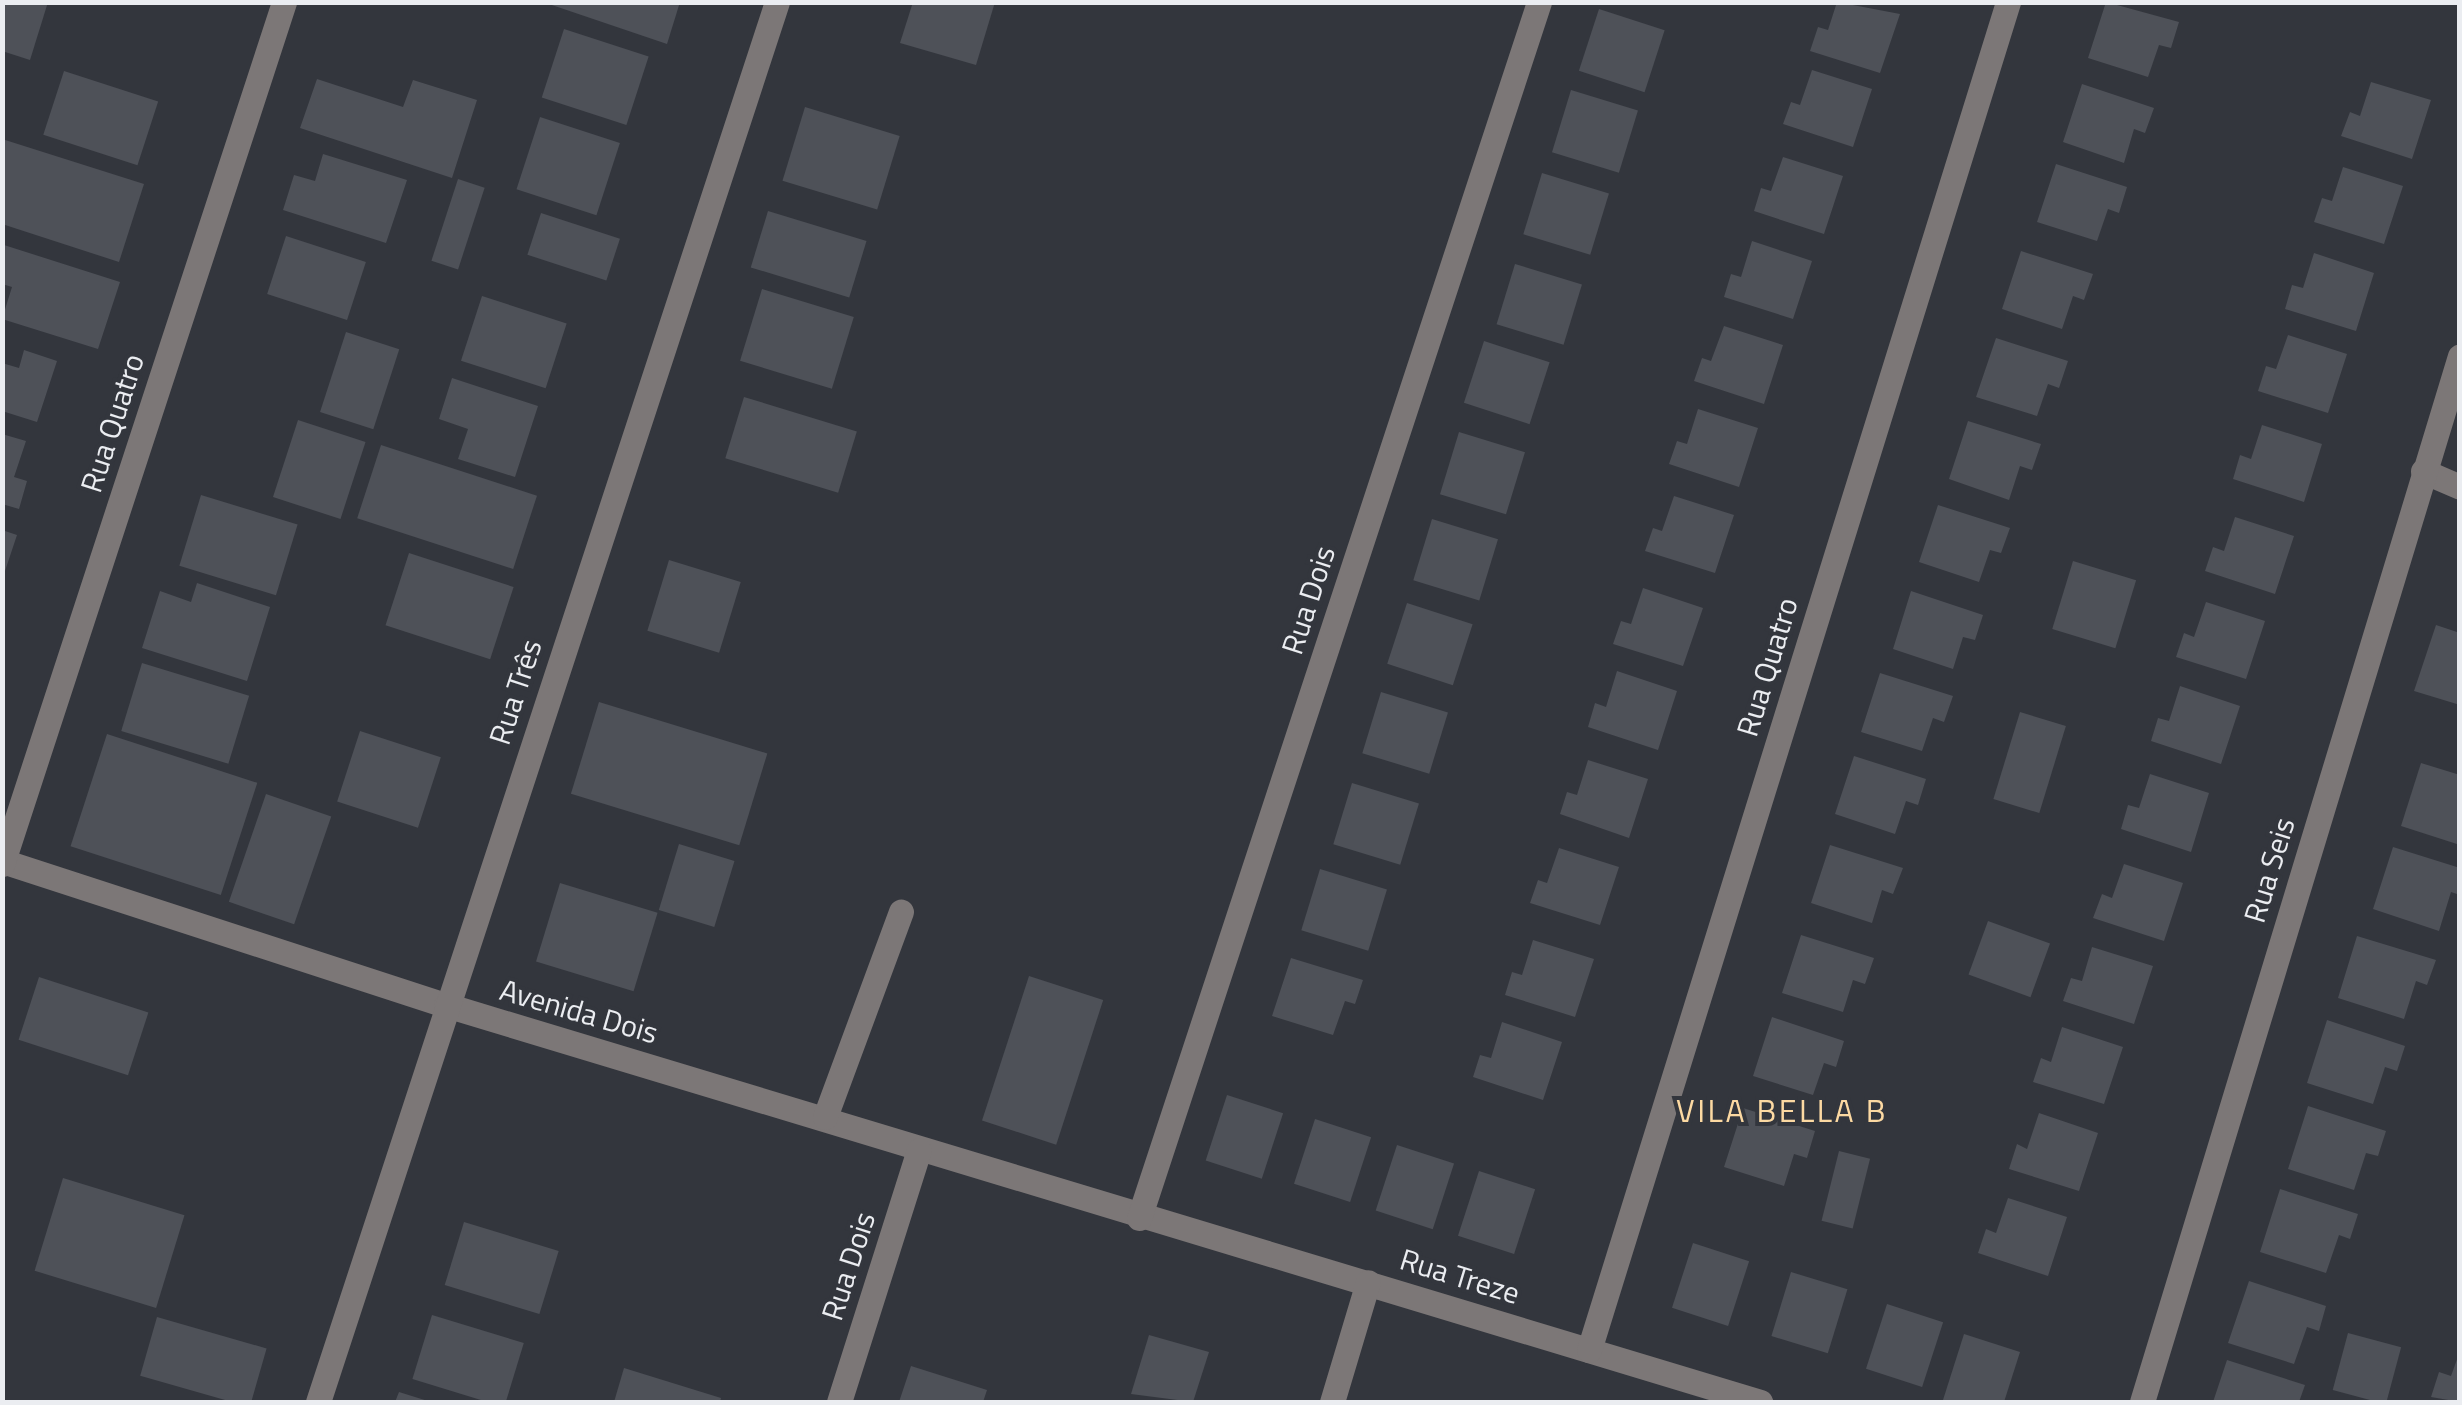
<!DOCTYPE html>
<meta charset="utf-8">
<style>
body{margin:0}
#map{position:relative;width:2462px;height:1405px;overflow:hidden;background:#33363d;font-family:"Titillium Web",sans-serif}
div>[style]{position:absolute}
.building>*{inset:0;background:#4e5158;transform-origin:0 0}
.minor>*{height:25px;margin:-12.5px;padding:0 12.5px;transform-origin:12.5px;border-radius:12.5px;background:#7c7777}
span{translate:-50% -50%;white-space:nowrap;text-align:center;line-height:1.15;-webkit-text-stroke:8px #33363d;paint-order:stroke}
.street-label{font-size:30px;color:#ebedf1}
.neighbourhood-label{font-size:32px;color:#fcd9a2;letter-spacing:2.5px}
.frame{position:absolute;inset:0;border:5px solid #ebedf1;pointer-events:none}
</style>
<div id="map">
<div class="building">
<i style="clip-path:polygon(2px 2px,48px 2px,30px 60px,2px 51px)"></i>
<i style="clip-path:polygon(543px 2px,680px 2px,667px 44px)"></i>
<i style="clip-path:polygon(913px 2px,995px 2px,976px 65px,900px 43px)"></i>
<i style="clip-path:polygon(1837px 2px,1900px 14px,1880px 73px,1810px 51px,1818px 27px,1828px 30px)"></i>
<i style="clip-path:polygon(2106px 2px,2179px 22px,2171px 48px,2159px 45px,2148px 77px,2088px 58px)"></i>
<i style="left:1599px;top:9px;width:69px;height:65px;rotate:18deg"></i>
<i style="left:564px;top:29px;width:89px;height:72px;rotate:18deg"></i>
<i style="clip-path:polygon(1812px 70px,1872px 89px,1853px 147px,1783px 124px,1791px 102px,1800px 105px)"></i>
<i style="left:64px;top:71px;width:99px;height:67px;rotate:18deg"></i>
<i style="clip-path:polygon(317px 79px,403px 107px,413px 80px,477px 100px,452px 178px,300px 128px)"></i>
<i style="clip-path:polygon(2371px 82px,2431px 100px,2412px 159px,2341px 136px,2350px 112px,2360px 116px)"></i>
<i style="clip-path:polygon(2082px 84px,2154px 108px,2145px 133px,2134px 129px,2124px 163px,2063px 142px)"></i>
<i style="left:1571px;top:90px;width:70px;height:65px;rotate:17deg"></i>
<i style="left:805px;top:107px;width:99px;height:77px;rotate:17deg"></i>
<i style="left:540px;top:117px;width:84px;height:76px;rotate:18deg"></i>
<i style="clip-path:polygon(2px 139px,144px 184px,119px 262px,2px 224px)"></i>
<i style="clip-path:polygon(323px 154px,407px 180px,386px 243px,283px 210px,294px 175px,315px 181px)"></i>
<i style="clip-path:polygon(1783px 157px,1843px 176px,1824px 234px,1754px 211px,1761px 188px,1771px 191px)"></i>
<i style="clip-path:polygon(2056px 164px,2127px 187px,2119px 213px,2108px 209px,2097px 241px,2037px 222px)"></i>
<i style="clip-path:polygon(2343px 167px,2403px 186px,2384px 244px,2314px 222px,2322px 198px,2332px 201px)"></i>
<i style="left:1542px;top:173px;width:70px;height:64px;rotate:17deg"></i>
<i style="left:458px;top:179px;width:28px;height:86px;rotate:18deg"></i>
<i style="left:768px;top:211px;width:103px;height:59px;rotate:17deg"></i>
<i style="left:541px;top:213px;width:83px;height:44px;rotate:18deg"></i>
<i style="left:286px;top:236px;width:84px;height:61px;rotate:18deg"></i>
<i style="clip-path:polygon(1752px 241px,1812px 261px,1793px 319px,1724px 297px,1731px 274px,1741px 277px)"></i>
<i style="clip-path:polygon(4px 245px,120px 282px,98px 349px,2px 319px,12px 287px,2px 284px)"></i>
<i style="clip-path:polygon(2021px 251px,2093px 274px,2084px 300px,2073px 296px,2062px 329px,2002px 309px)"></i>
<i style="clip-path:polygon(2314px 253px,2374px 273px,2356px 331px,2285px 309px,2292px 285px,2303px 288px)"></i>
<i style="left:1515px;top:264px;width:70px;height:63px;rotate:17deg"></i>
<i style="left:762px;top:289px;width:96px;height:75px;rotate:17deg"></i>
<i style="left:482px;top:296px;width:89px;height:68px;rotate:18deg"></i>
<i style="clip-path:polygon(1724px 326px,1783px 345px,1764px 404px,1694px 381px,1702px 358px,1711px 361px)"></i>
<i style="left:346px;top:332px;width:56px;height:84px;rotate:18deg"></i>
<i style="clip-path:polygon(2288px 335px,2347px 354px,2328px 413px,2258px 391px,2266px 366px,2276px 369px)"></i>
<i style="clip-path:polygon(1996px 338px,2068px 361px,2059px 388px,2048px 384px,2037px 416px,1976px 397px)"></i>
<i style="left:1484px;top:341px;width:69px;height:65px;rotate:18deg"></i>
<i style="clip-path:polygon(24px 350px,57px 361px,37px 422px,2px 411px,2px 363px,19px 368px)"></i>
<i style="clip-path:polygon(452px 378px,538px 406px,515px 477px,458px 459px,468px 429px,439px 419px)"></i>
<i style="left:744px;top:397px;width:118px;height:64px;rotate:17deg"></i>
<i style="clip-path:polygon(1698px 409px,1758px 428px,1739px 487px,1669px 464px,1677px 441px,1687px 444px)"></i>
<i style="left:298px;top:420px;width:71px;height:81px;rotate:18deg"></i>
<i style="clip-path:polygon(1968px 421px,2041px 444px,2032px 470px,2020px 466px,2009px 500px,1949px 479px)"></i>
<i style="clip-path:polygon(2262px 425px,2322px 444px,2304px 502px,2233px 479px,2240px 455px,2251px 459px)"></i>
<i style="left:1459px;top:432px;width:69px;height:65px;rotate:17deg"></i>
<i style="clip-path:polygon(2px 434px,26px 441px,14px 477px,27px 481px,19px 509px,2px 504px)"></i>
<i style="left:381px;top:445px;width:164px;height:77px;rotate:18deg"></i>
<i style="left:201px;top:495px;width:101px;height:74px;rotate:17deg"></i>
<i style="clip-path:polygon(1674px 496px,1734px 515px,1715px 573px,1645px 551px,1653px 528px,1662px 531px)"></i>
<i style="clip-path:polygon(1938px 505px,2010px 528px,2001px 553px,1990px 550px,1979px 582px,1919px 562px)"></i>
<i style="clip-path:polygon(2235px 517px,2294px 536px,2275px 594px,2205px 571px,2213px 547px,2224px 551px)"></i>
<i style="left:1432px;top:519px;width:69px;height:64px;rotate:17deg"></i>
<i style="clip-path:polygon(2px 530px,17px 535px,3px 577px,2px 577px)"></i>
<i style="left:409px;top:553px;width:110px;height:76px;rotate:18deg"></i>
<i style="left:669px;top:560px;width:75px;height:74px;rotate:17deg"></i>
<i style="left:2073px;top:561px;width:66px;height:71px;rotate:17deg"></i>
<i style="clip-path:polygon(197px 583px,270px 607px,247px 681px,142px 648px,160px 591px,191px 602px)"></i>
<i style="clip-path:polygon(1643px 588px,1703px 608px,1683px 666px,1613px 644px,1621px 621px,1631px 624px)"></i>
<i style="clip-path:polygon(1911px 591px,1983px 615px,1975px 640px,1963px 637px,1953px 669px,1893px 649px)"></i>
<i style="clip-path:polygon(2206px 602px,2265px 621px,2246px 679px,2176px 657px,2184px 633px,2194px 637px)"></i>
<i style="left:1407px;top:603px;width:69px;height:64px;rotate:18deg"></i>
<i style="clip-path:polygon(2436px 625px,2460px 633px,2460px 705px,2414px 691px)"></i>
<i style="left:142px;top:663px;width:112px;height:71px;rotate:17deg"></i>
<i style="clip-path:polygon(1617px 671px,1677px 691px,1658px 750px,1588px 727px,1595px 703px,1606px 707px)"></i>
<i style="clip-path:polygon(1880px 673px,1953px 696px,1944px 722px,1933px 718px,1922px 751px,1861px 732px)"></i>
<i style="clip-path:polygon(2180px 686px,2240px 706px,2221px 764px,2151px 741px,2158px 718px,2169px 721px)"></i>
<i style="left:1381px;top:692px;width:70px;height:64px;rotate:17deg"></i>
<i style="left:599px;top:702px;width:176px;height:96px;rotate:17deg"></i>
<i style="left:2020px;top:712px;width:48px;height:91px;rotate:17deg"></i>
<i style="left:360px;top:731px;width:85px;height:74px;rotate:18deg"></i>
<i style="left:107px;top:734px;width:158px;height:118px;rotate:18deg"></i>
<i style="clip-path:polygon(1854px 756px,1926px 779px,1918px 805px,1906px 801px,1895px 834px,1835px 814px)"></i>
<i style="clip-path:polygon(1588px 760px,1648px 779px,1629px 838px,1560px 814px,1567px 792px,1577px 795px)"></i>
<i style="clip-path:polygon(2421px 763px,2460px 775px,2460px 845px,2401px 826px)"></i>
<i style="clip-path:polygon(2150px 774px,2209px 793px,2191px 852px,2121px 829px,2128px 805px,2139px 808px)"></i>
<i style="left:1352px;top:783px;width:70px;height:64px;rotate:17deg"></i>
<i style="left:266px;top:794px;width:69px;height:114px;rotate:19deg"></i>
<i style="left:679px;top:844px;width:58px;height:69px;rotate:17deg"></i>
<i style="clip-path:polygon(1830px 845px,1903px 868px,1893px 894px,1882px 890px,1872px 923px,1811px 903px)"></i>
<i style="clip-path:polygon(2393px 847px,2460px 868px,2460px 895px,2451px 892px,2439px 931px,2373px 909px)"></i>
<i style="clip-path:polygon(1559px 848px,1619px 867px,1600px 925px,1530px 903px,1538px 880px,1547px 883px)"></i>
<i style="clip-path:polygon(2124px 864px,2183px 883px,2164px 941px,2093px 918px,2102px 894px,2112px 898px)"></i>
<i style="left:1320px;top:869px;width:70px;height:64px;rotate:17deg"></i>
<i style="left:560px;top:883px;width:102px;height:82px;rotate:17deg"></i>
<i style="left:1988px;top:921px;width:66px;height:57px;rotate:20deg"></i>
<i style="clip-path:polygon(1801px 935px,1874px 958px,1865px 984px,1853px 980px,1843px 1012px,1782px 993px)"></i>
<i style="clip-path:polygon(2357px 936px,2436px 960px,2427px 985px,2416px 981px,2404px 1019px,2338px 998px)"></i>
<i style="clip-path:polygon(1533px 940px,1594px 959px,1575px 1017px,1505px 995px,1512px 972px,1522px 975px)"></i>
<i style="clip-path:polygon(2092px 947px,2153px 966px,2134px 1024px,2063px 1001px,2071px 978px,2082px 981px)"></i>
<i style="clip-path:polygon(1291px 958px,1363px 980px,1355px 1004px,1345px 1001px,1333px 1035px,1272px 1016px)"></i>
<i style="left:1029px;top:976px;width:78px;height:152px;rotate:18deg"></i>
<i style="left:39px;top:977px;width:115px;height:66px;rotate:18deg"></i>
<i style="clip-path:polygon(1772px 1017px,1844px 1041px,1836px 1067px,1824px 1063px,1813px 1095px,1753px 1076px)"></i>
<i style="clip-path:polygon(2327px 1020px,2405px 1046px,2397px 1071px,2385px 1067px,2373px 1104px,2307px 1083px)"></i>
<i style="clip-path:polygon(1502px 1022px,1562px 1042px,1543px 1100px,1473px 1077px,1480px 1055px,1491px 1058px)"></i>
<i style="clip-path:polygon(2062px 1027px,2123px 1047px,2104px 1104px,2033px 1082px,2041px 1058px,2051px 1062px)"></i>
<i style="left:1227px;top:1095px;width:59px;height:69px;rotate:18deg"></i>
<i style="clip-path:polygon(2308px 1106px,2386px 1131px,2378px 1156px,2366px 1153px,2354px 1190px,2288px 1169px)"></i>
<i style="clip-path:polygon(1743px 1108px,1815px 1131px,1807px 1158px,1794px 1154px,1784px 1186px,1724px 1167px)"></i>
<i style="clip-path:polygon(2039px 1113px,2098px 1133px,2079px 1191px,2009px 1169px,2017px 1144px,2027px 1149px)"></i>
<i style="left:1315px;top:1119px;width:59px;height:68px;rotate:18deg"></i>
<i style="left:1397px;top:1145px;width:60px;height:69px;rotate:18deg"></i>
<i style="left:1839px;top:1151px;width:32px;height:72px;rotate:14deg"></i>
<i style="left:1479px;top:1171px;width:59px;height:68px;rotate:18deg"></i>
<i style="left:63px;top:1178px;width:127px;height:97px;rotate:17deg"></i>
<i style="clip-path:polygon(2280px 1189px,2358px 1214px,2350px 1239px,2339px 1235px,2326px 1273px,2260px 1252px)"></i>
<i style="clip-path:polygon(2008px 1198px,2067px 1217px,2048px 1276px,1978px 1253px,1986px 1229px,1996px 1233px)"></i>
<i style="left:464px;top:1222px;width:99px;height:66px;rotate:17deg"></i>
<i style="left:1693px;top:1243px;width:59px;height:68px;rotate:18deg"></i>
<i style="left:1791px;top:1272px;width:59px;height:67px;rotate:17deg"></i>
<i style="clip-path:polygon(2249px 1281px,2326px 1306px,2319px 1331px,2307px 1327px,2294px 1364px,2228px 1343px)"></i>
<i style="left:1887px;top:1304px;width:59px;height:68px;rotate:18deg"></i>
<i style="left:432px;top:1315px;width:96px;height:67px;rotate:17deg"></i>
<i style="left:157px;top:1317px;width:114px;height:61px;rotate:16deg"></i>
<i style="left:2348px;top:1333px;width:55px;height:59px;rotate:15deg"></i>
<i style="clip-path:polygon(1964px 1334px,2020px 1352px,2004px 1402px,1943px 1400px)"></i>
<i style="clip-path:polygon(1149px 1335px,1209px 1352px,1193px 1402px,1131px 1394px)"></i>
<i style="clip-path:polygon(2460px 1351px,2460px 1402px,2431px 1397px,2439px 1372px,2451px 1376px)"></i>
<i style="clip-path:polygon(2227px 1360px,2305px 1385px,2299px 1402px,2213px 1402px)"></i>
<i style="clip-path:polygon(911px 1366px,987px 1390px,983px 1402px,899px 1402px)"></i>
<i style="clip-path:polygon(624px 1368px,721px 1398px,720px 1402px,614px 1402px)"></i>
<i style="clip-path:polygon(399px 1392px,431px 1402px,395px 1402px)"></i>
</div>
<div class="minor">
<i style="left:2423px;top:471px;width:40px;rotate:23.4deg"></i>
<i style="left:2px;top:861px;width:467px;rotate:18deg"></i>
<i style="left:446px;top:1005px;width:1373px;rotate:16.81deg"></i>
<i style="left:2px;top:864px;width:907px;rotate:-71.88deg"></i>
<i style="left:825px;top:1117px;width:219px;rotate:-69.7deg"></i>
<i style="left:1139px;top:1218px;width:1280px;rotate:-71.79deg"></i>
<i style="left:1589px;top:1350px;width:1412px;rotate:-72.73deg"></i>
<i style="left:318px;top:1402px;width:1473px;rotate:-71.85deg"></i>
<i style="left:839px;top:1402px;width:264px;rotate:-72.4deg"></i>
<i style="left:1332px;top:1402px;width:125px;rotate:-73.3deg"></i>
<i style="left:2142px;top:1402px;width:1093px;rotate:-73.09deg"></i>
</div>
<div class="street-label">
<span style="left:112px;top:423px;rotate:-72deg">Rua Quatro</span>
<span style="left:1308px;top:600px;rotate:-72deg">Rua Dois</span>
<span style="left:1767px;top:667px;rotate:-73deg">Rua Quatro</span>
<span style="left:515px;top:692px;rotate:-72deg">Rua Três</span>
<span style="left:2269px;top:870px;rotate:-73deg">Rua Seis</span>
<span style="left:579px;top:1011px;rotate:16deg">Avenida Dois</span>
<span style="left:848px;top:1266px;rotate:-72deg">Rua Dois</span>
<span style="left:1460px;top:1276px;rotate:17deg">Rua Treze</span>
</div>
<div class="neighbourhood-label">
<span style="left:1782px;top:1110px">VILA BELLA B</span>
</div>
<div class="frame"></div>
</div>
